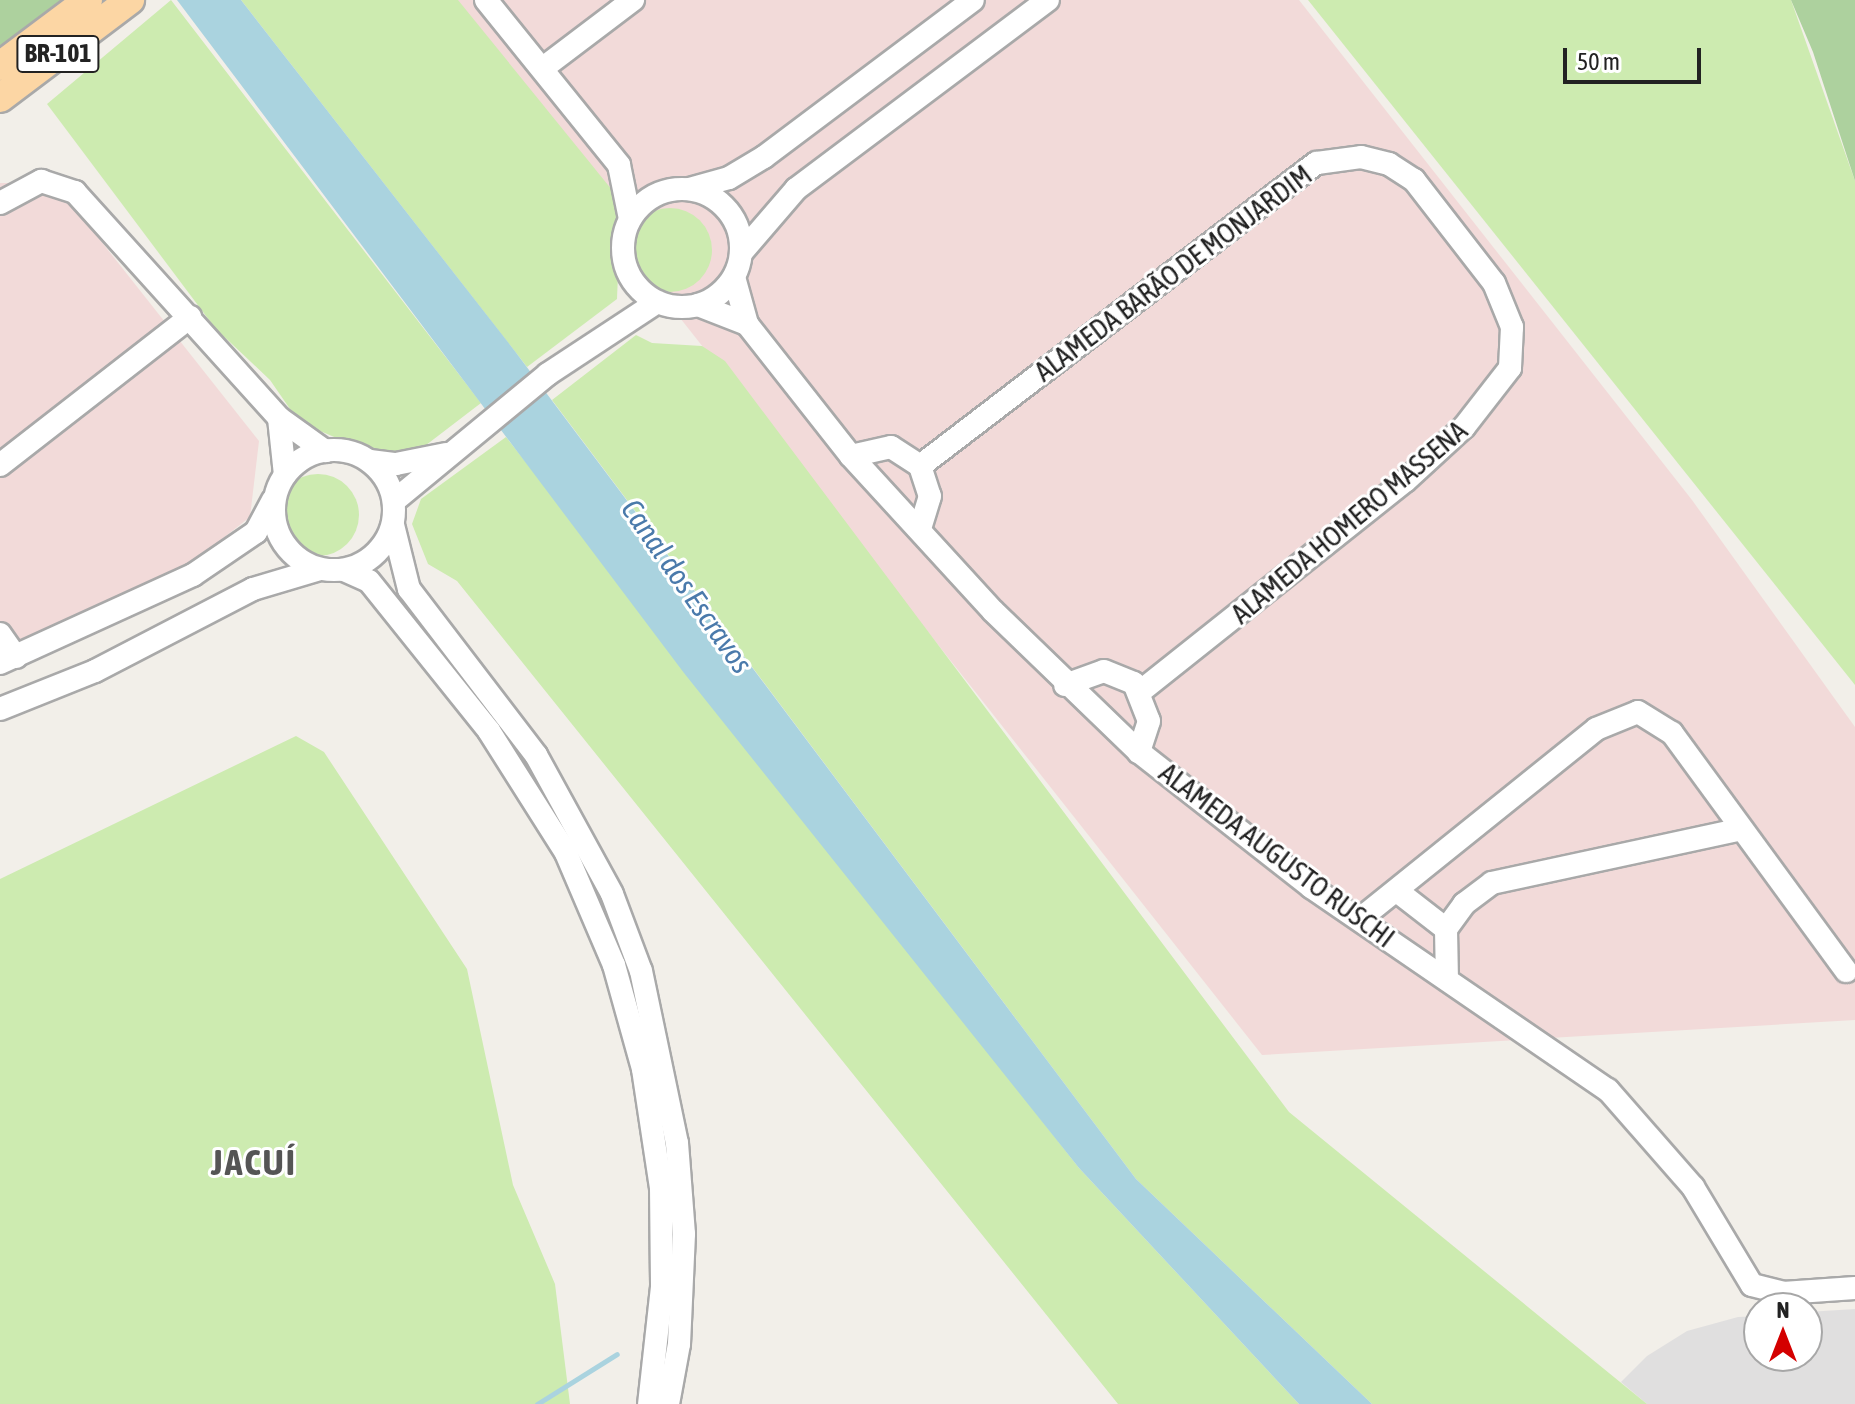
<!DOCTYPE html>
<meta charset="utf-8">
<style>
body{margin:0}
#map{position:relative;width:1855px;height:1404px;overflow:hidden;background:#f2efe9;font-family:"Asap Condensed",sans-serif}
div>[style]{position:absolute}
.residential>*{inset:0;background:#e0dfdf}
.commercial>*{inset:0;background:#f2dad9}
.grass>*{inset:0;background:#cdebb0}
.round{border-radius:50%}
.forest>*{inset:0;background:#add19e}
.water>*{inset:0;background:#aad3df}
.stream>*{height:5px;margin:-2.5px;padding:0 2.5px;transform-origin:2.5px;border-radius:2.5px;background:#aad3df}
.roads{filter:drop-shadow(2px 0 #a9a9a9) drop-shadow(-2px 0 #a9a9a9) drop-shadow(0 2px #a9a9a9) drop-shadow(0 -2px #a9a9a9)}
.minor>*{height:22px;margin:-11px;padding:0 11px;transform-origin:11px;border-radius:11px;background:#fff}
.minor>.ring{margin:-11px;padding:0;box-sizing:content-box;background:none;border:22px solid #fff;border-radius:50%}
.major>*{height:28px;margin:-14px;padding:0 14px;transform-origin:14px;border-radius:14px;background:#fcd6a4}
span{translate:-50% -50%;white-space:nowrap;text-align:center;line-height:1.15;-webkit-text-stroke:6px #fff;paint-order:stroke}
.shield-label span{padding:2px 6px;background:#fff;border:2px solid;border-radius:6px;-webkit-text-stroke-width:0}
.shield-label{font-size:26px;color:#222;font-weight:700}
.street-label{font-size:28px;color:#222}
.water-label{font-size:30px;color:#4a7aab;font-style:italic}
.district-label{font-size:36px;color:#555;font-weight:700;letter-spacing:2px}
.north{position:absolute;left:1743px;top:1292px;width:80px;height:80px;box-sizing:border-box;background:#fff;border:2px solid #a7a7a7;border-radius:50%;rotate:0deg;font-size:22px;font-weight:700;line-height:32px;text-align:center;color:#222}
.north::after{content:'';display:block;margin:auto;width:28px;height:36px;background:#d40000;clip-path:polygon(50% 0,100% 100%,50% 72%,0 100%)}
.scale{position:absolute;left:1563px;top:48px;width:138px;height:36px;box-sizing:border-box;border:4px solid #222;border-top:0;padding-left:10px;font-size:24px;line-height:28px;white-space:nowrap;color:#222;-webkit-text-stroke:6px #fff;paint-order:stroke}
</style>
<div id="map">
<div class="residential">
<i style="clip-path:polygon(1855px 1309px,1855px 1404px,1647px 1404px,1621px 1382px,1647px 1356px,1687px 1331px,1738px 1317px,1759px 1316px,1759px 1356px,1807px 1356px,1807px 1312px)"></i>
</div>
<div class="commercial">
<i style="clip-path:polygon(429px 0,1299px 0,1692px 500px,1855px 727px,1855px 1020px,1262px 1055px)"></i>
<i style="clip-path:polygon(0 183px,55px 183px,259px 441px,250px 517px,185px 568px,0 650px)"></i>
</div>
<div class="grass">
<i style="clip-path:polygon(171px 0,481px 403px,400px 465px,299px 422px,270px 380px,215px 328px,47px 104px)"></i>
<i style="clip-path:polygon(241px 0,458px 0,621px 201px,617px 299px,527px 367px)"></i>
<i style="clip-path:polygon(1308px 0,1791px 0,1855px 181px,1855px 685px)"></i>
<i class="round" style="left:628px;top:208px;width:84px;height:84px"></i>
<i style="clip-path:polygon(636px 335px,652px 343px,702px 346px,725px 361px,1289px 1112px,1647px 1404px,1372px 1404px,1136px 1179px,552px 400px)"></i>
<i style="clip-path:polygon(506px 437px,1079px 1168px,1299px 1404px,1118px 1404px,457px 581px,428px 564px,412px 524px,421px 499px)"></i>
<i class="round" style="left:277px;top:474px;width:82px;height:82px"></i>
<i style="clip-path:polygon(296px 736px,324px 752px,467px 969px,513px 1185px,555px 1284px,570px 1404px,0 1404px,0 879px)"></i>
</div>
<div class="forest">
<i style="clip-path:polygon(0 0,63px 0,0 48px)"></i>
<i style="clip-path:polygon(1791px 0,1855px 0,1855px 181px,1813px 52px)"></i>
</div>
<div class="water">
<i style="clip-path:polygon(177px 0,241px 0,514px 350px,1136px 1179px,1372px 1404px,1299px 1404px,1079px 1168px,684px 673px)"></i>
</div>
<div class="stream">
<i style="left:537px;top:1404px;width:94px;rotate:-32deg"></i>
</div>
<div class="roads">
<div class="minor">
<i style="left:486px;top:0;width:212px;rotate:51.1deg"></i>
<i style="left:619px;top:165px;width:55px;rotate:78.5deg"></i>
<i style="left:543px;top:68px;width:113px;rotate:-37.1deg"></i>
<i style="left:689px;top:189px;width:41px;rotate:-15.4deg"></i>
<i style="left:729px;top:178px;width:41px;rotate:-31deg"></i>
<i style="left:764px;top:157px;width:261px;rotate:-36.9deg"></i>
<i class="ring" style="left:623px;top:189px;width:96px;height:96px"></i>
<i style="left:0;top:203px;width:47px;rotate:-28.2deg"></i>
<i style="left:41px;top:181px;width:36px;rotate:18deg"></i>
<i style="left:75px;top:192px;width:304px;rotate:47.9deg"></i>
<i style="left:279px;top:418px;width:57px;rotate:35.7deg"></i>
<i style="left:741px;top:253px;width:84px;rotate:-49.3deg"></i>
<i style="left:796px;top:189px;width:315px;rotate:-36.9deg"></i>
<i style="left:734px;top:277px;width:49px;rotate:74.5deg"></i>
<i style="left:747px;top:324px;width:168px;rotate:51.8deg"></i>
<i style="left:851px;top:456px;width:210px;rotate:47.5deg"></i>
<i style="left:993px;top:611px;width:203px;rotate:44deg"></i>
<i style="left:1139px;top:752px;width:219px;rotate:38.1deg"></i>
<i style="left:1311px;top:887px;width:360px;rotate:34.4deg"></i>
<i style="left:1608px;top:1090px;width:129px;rotate:48.8deg"></i>
<i style="left:1693px;top:1187px;width:114px;rotate:59deg"></i>
<i style="left:1752px;top:1285px;width:32px;rotate:14deg"></i>
<i style="left:1783px;top:1293px;width:72px;rotate:-4deg"></i>
<i style="left:698px;top:305px;width:53px;rotate:21.2deg"></i>
<i style="left:279px;top:418px;width:57px;rotate:84deg"></i>
<i class="ring" style="left:274px;top:450px;width:98px;height:98px"></i>
<i style="left:851px;top:456px;width:41px;rotate:-12.7deg"></i>
<i style="left:891px;top:447px;width:35px;rotate:33deg"></i>
<i style="left:920px;top:466px;width:32px;rotate:72deg"></i>
<i style="left:930px;top:496px;width:34px;rotate:107deg"></i>
<i style="left:370px;top:461px;width:26px;rotate:7deg"></i>
<i style="left:396px;top:464px;width:51px;rotate:-11.3deg"></i>
<i style="left:0;top:465px;width:241px;rotate:-37.9deg"></i>
<i style="left:920px;top:466px;width:499px;rotate:-37.4deg"></i>
<i style="left:1317px;top:163px;width:44px;rotate:-7.8deg"></i>
<i style="left:1361px;top:157px;width:29px;rotate:14deg"></i>
<i style="left:1389px;top:164px;width:30px;rotate:33deg"></i>
<i style="left:1414px;top:180px;width:130px;rotate:52.2deg"></i>
<i style="left:1494px;top:283px;width:48px;rotate:67.8deg"></i>
<i style="left:1512px;top:327px;width:41px;rotate:92.8deg"></i>
<i style="left:1510px;top:368px;width:75px;rotate:127.9deg"></i>
<i style="left:1464px;top:427px;width:80px;rotate:137.5deg"></i>
<i style="left:1405px;top:481px;width:336px;rotate:141.5deg"></i>
<i style="left:394px;top:501px;width:200px;rotate:-39.5deg"></i>
<i style="left:548px;top:374px;width:131px;rotate:-33.4deg"></i>
<i style="left:393px;top:525px;width:66px;rotate:76deg"></i>
<i style="left:409px;top:589px;width:209px;rotate:52.6deg"></i>
<i style="left:536px;top:755px;width:158px;rotate:61.3deg"></i>
<i style="left:612px;top:894px;width:82px;rotate:69.4deg"></i>
<i style="left:641px;top:971px;width:176px;rotate:78.2deg"></i>
<i style="left:677px;top:1143px;width:91px;rotate:85.6deg"></i>
<i style="left:684px;top:1234px;width:110px;rotate:92.6deg"></i>
<i style="left:679px;top:1344px;width:61px;rotate:100.4deg"></i>
<i style="left:344px;top:570px;width:27px;rotate:24deg"></i>
<i style="left:369px;top:581px;width:192px;rotate:51.3deg"></i>
<i style="left:489px;top:731px;width:144px;rotate:57.7deg"></i>
<i style="left:566px;top:853px;width:122px;rotate:66.8deg"></i>
<i style="left:614px;top:965px;width:108px;rotate:74.4deg"></i>
<i style="left:643px;top:1069px;width:120px;rotate:81.4deg"></i>
<i style="left:661px;top:1188px;width:99px;rotate:89.4deg"></i>
<i style="left:662px;top:1287px;width:118px;rotate:96.3deg"></i>
<i style="left:0;top:634px;width:28px;rotate:55deg"></i>
<i style="left:0;top:663px;width:212px;rotate:-24.5deg"></i>
<i style="left:193px;top:575px;width:76px;rotate:-34.3deg"></i>
<i style="left:256px;top:532px;width:36px;rotate:-62deg"></i>
<i style="left:1065px;top:685px;width:41px;rotate:-19.7deg"></i>
<i style="left:1104px;top:671px;width:32px;rotate:22deg"></i>
<i style="left:1134px;top:683px;width:41px;rotate:68.5deg"></i>
<i style="left:1149px;top:721px;width:33px;rotate:108deg"></i>
<i style="left:0;top:709px;width:102px;rotate:-21.8deg"></i>
<i style="left:95px;top:671px;width:178px;rotate:-27.4deg"></i>
<i style="left:253px;top:589px;width:70px;rotate:-16.6deg"></i>
<i style="left:1397px;top:891px;width:62px;rotate:37.8deg"></i>
<i style="left:1446px;top:929px;width:50px;rotate:88.9deg"></i>
<i style="left:1360px;top:919px;width:303px;rotate:-38.8deg"></i>
<i style="left:1596px;top:729px;width:45px;rotate:-22deg"></i>
<i style="left:1638px;top:712px;width:40px;rotate:32deg"></i>
<i style="left:1672px;top:733px;width:295px;rotate:53.8deg"></i>
<i style="left:1446px;top:929px;width:31px;rotate:-54deg"></i>
<i style="left:1464px;top:904px;width:35px;rotate:-37deg"></i>
<i style="left:1492px;top:883px;width:252px;rotate:-12.2deg"></i>
</div>
<div class="major">
<i style="left:0;top:66px;width:110px;rotate:-36.9deg"></i>
<i style="left:0;top:98px;width:163px;rotate:-37deg"></i>
</div>
</div>
<div class="shield-label">
<span style="left:58px;top:54px">BR-101</span>
</div>
<div class="street-label">
<span style="left:1173px;top:273px;rotate:-37deg">ALAMEDA BARÃO DE MONJARDIM</span>
<span style="left:1349px;top:522px;rotate:-40deg">ALAMEDA HOMERO MASSENA</span>
<span style="left:1277px;top:855px;rotate:37deg">ALAMEDA AUGUSTO RUSCHI</span>
</div>
<div class="water-label">
<span style="left:687px;top:586px;rotate:55deg">Canal dos Escravos</span>
</div>
<div class="district-label">
<span style="left:254px;top:1163px">JACUÍ</span>
</div>
<div class="north">N</div>
<div class="scale">50 m</div>
</div>
